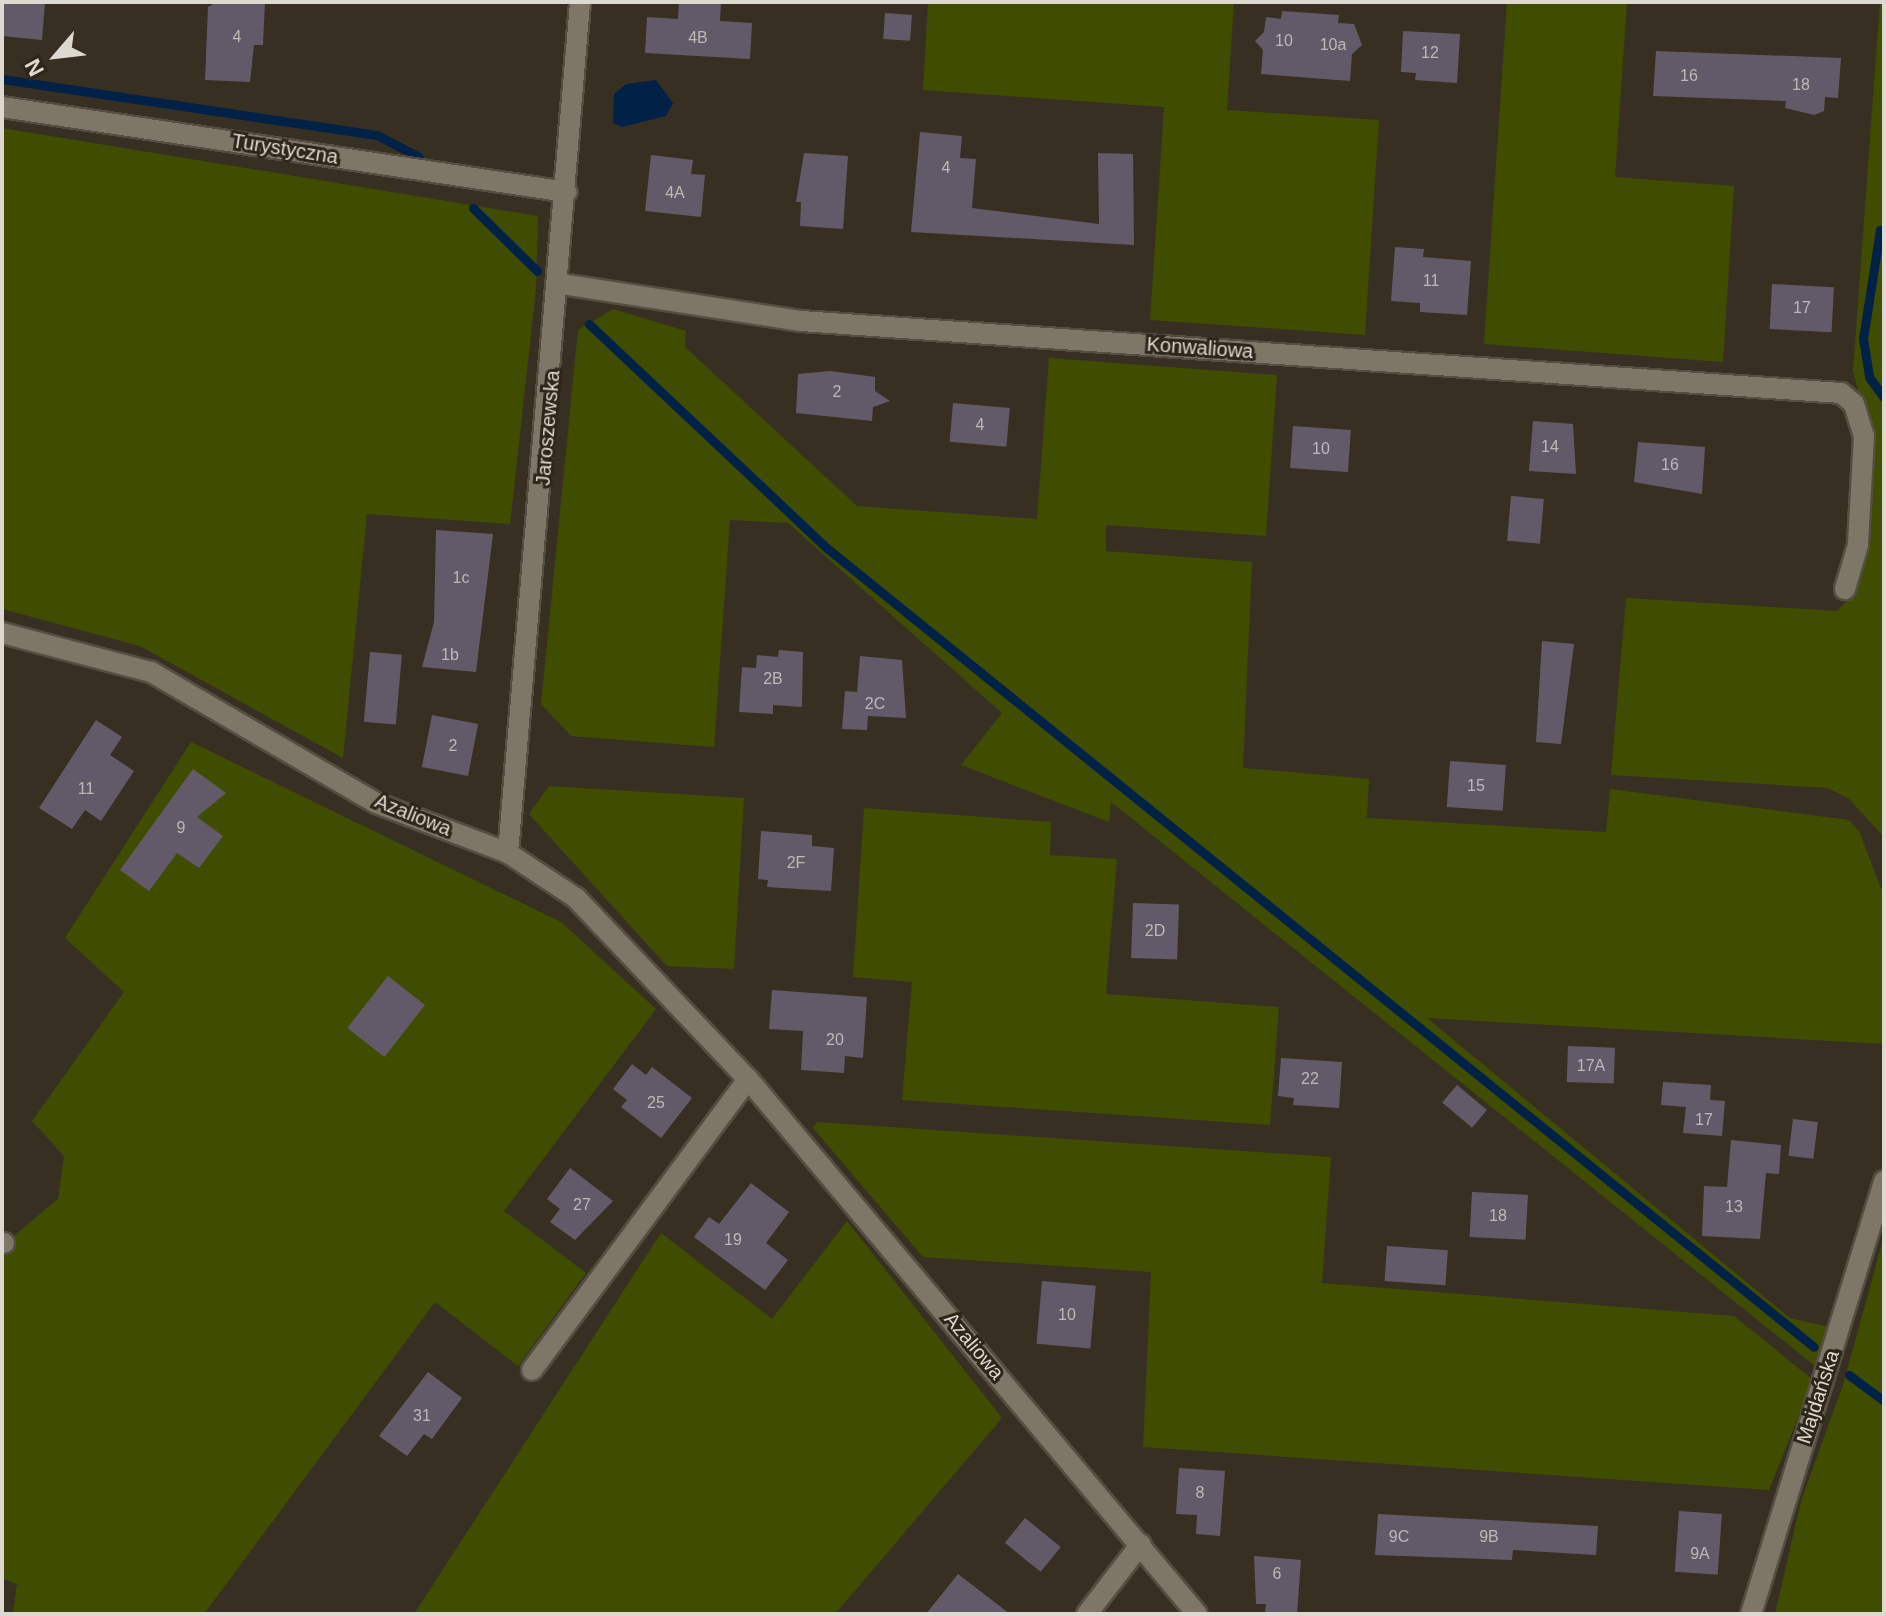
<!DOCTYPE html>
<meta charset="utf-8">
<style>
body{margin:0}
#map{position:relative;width:1886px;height:1616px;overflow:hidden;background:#373022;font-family:Helvetica,sans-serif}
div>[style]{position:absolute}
.green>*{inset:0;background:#404d01}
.water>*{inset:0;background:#012147}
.stream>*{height:9px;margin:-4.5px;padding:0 4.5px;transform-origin:4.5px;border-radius:4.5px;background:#012147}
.building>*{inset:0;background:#635a69;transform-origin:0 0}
.roads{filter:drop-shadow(2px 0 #544e42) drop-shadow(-2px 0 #544e42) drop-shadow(0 2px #544e42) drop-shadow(0 -2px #544e42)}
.street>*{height:20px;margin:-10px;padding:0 10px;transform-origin:10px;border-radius:10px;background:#7e7666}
span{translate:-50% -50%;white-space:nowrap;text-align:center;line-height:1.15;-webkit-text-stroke:6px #2d2619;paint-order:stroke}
.number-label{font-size:16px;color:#beb8b6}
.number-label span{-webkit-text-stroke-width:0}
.street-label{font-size:20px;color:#ddd8d0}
.frame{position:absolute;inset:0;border:4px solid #ddd8d0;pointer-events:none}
.north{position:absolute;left:16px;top:16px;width:80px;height:80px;-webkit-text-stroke:6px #2d2619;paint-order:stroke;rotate:242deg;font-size:22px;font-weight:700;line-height:32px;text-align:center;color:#ddd8d0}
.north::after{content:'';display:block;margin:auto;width:28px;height:36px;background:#ddd8d0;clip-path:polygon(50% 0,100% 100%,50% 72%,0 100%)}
</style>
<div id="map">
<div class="green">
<i style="clip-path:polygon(928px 2px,1234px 2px,1227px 110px,1379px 120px,1365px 335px,1150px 320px,1164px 107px,923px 90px)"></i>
<i style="clip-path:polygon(1507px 2px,1627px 3px,1615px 177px,1734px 186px,1723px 362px,1484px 344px)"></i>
<i style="clip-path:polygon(1880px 2px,1884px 2px,1884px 837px,1849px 799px,1828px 788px,1611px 775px,1626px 598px,1837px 611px,1857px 591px,1875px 457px,1853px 371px)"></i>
<i style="clip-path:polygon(2px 128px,538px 216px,536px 289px,510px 524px,367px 514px,343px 758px,140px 646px,2px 609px)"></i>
<i style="clip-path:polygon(613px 309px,686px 331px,685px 347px,857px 506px,1037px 519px,1049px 358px,1277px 375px,1266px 536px,1106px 525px,1106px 551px,1252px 562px,1243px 768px,1369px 779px,1367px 818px,1606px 832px,1610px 789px,1849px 820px,1859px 831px,1884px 896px,1884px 1044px,1427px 1018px,1790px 1318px,1829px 1327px,1815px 1366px,1111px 802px,1109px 822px,961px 765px,1002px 713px,788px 523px,730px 520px,714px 747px,571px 736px,541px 704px,578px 330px)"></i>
<i style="clip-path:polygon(191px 742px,561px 922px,656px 1009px,504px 1211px,586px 1273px,518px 1366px,435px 1302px,204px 1614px,13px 1614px,17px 1584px,2px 1578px,2px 1246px,58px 1199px,64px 1156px,32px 1121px,124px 992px,65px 938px)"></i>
<i style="clip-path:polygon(549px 786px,744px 798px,734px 969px,667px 966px,529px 814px)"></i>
<i style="clip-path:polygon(864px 808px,1051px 822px,1050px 855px,1117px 859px,1106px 994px,1279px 1007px,1270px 1125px,902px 1100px,912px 982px,853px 977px)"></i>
<i style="clip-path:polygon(817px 1122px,1331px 1157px,1322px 1283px,1734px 1316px,1813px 1380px,1769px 1490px,1143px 1447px,1151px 1272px,923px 1257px,813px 1128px)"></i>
<i style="clip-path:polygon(847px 1221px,1002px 1418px,835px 1614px,414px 1614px,661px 1233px,772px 1319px)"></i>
<i style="clip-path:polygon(1884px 1236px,1884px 1614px,1775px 1614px,1801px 1501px,1843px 1385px)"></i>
</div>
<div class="water">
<i style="clip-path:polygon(656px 80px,673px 103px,666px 116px,622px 127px,613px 123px,614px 94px,626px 84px)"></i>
</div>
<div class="stream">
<i style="left:2px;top:79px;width:379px;rotate:8.5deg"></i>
<i style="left:377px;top:135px;width:47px;rotate:27.6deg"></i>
<i style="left:473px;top:208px;width:90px;rotate:44.5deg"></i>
<i style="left:1880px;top:230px;width:109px;rotate:98.9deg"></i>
<i style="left:1863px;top:338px;width:39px;rotate:81deg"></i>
<i style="left:1869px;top:377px;width:26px;rotate:54deg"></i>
<i style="left:589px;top:324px;width:328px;rotate:43.3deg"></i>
<i style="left:828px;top:549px;width:1268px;rotate:38.98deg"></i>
<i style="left:1849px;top:1375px;width:44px;rotate:36.6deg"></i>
</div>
<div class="building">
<i style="clip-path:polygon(2px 2px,45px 2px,42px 40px,2px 36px)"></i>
<i style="clip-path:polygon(217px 2px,265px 2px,263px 45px,254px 45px,250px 82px,205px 80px,208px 7px)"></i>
<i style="clip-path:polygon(679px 2px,721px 2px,720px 21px,752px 23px,750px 59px,645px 53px,647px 17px,678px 19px)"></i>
<i style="clip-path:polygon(1282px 11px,1339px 15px,1338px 23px,1354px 24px,1362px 45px,1352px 54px,1350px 81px,1261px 74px,1263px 50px,1255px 41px,1264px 32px,1266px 17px,1281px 19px)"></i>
<i style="left:885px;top:13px;width:27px;height:26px;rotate:4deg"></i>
<i style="clip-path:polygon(1403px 31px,1460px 34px,1457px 83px,1415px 80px,1416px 73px,1401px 72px)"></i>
<i style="clip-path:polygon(1656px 51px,1841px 58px,1838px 98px,1825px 97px,1824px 111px,1814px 115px,1785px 108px,1786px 101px,1653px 96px)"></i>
<i style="clip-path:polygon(920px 132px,962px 136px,960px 158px,976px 159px,972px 208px,1099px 224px,1098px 153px,1133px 154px,1134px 245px,911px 232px)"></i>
<i style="clip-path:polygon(804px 153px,848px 156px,843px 229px,800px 226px,801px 202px,796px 202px)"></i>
<i style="clip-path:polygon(651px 155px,693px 160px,691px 174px,705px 175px,701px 217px,645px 211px)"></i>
<i style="clip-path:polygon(1395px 247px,1424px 249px,1423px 257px,1471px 261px,1467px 315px,1420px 312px,1420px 303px,1391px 301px)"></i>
<i style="left:1772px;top:284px;width:62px;height:45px;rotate:3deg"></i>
<i style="clip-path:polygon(830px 371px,875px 377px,875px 391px,890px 401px,873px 407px,872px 421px,796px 413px,798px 374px)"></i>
<i style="left:953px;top:403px;width:57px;height:39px;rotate:5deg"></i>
<i style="clip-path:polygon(1533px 421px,1573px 424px,1576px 474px,1529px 471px)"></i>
<i style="left:1293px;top:426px;width:58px;height:42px;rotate:4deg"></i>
<i style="clip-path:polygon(1638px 442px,1705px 447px,1702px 494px,1634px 482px)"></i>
<i style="left:1511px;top:496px;width:33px;height:45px;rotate:5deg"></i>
<i style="clip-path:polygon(436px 530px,493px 534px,476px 672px,422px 667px,434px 622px)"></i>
<i style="clip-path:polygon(1542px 641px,1574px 644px,1561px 744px,1536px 742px)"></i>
<i style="clip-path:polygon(779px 650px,803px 652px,802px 707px,773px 705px,773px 714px,739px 712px,742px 667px,756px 668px,757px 655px,778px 657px)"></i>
<i style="left:370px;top:652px;width:32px;height:70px;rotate:5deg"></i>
<i style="clip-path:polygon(860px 656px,902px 660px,906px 718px,868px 716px,867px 730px,842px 729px,845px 691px,857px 692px)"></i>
<i style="left:432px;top:715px;width:47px;height:53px;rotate:11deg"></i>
<i style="clip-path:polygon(96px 720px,122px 737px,110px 755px,134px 771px,101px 821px,85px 810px,72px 829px,39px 808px)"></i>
<i style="left:1450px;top:761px;width:56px;height:46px;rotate:4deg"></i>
<i style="clip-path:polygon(193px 769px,226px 793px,197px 817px,223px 836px,199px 868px,177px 853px,149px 891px,120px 870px)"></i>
<i style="clip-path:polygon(761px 831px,812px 835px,812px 846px,834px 848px,831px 891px,767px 887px,768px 880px,758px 879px)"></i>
<i style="left:1133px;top:903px;width:46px;height:55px;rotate:2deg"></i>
<i style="left:388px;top:976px;width:47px;height:66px;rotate:38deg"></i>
<i style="clip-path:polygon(772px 990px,867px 997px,863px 1058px,845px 1056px,844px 1073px,801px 1070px,803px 1031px,769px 1029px)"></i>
<i style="left:1568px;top:1046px;width:47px;height:36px;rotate:2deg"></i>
<i style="clip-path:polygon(1281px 1058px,1342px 1062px,1339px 1108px,1293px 1105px,1294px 1098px,1278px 1096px)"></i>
<i style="clip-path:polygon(632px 1064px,646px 1075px,652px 1067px,692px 1098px,661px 1138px,621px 1107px,627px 1100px,613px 1089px)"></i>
<i style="clip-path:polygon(1663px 1082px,1711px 1085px,1710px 1100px,1725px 1101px,1722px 1136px,1683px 1133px,1686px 1107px,1661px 1105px)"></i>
<i style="left:1457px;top:1085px;width:39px;height:23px;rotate:40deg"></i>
<i style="left:1793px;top:1119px;width:25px;height:37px;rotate:7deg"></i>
<i style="clip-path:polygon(1731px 1140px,1781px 1145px,1779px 1174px,1766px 1173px,1760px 1239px,1702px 1236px,1704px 1186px,1727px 1187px)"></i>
<i style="clip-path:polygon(570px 1168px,613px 1201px,575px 1240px,550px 1222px,560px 1209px,547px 1199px)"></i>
<i style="clip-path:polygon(751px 1183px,789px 1212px,766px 1243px,788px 1260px,765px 1290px,694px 1237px,709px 1217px,719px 1224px)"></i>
<i style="left:1472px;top:1192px;width:56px;height:45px;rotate:3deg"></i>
<i style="left:1387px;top:1246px;width:61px;height:35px;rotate:4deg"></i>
<i style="left:1042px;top:1281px;width:54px;height:63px;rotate:5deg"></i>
<i style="clip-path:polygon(428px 1372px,462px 1398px,432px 1439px,424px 1434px,407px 1456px,379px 1436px)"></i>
<i style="clip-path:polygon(1179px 1468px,1225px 1471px,1220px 1536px,1196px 1534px,1197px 1515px,1176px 1514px)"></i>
<i style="left:1679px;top:1511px;width:43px;height:61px;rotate:4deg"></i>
<i style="clip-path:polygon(1378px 1514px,1598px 1526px,1596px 1555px,1513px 1550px,1512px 1560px,1375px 1555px)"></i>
<i style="left:1025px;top:1518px;width:46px;height:32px;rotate:39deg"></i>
<i style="clip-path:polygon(1254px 1556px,1301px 1560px,1297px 1614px,1265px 1614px,1266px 1604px,1256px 1604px)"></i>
<i style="clip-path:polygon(958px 1574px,1010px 1614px,926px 1614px)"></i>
</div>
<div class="roads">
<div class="street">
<i style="left:2px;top:107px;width:571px;rotate:8.56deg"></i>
<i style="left:561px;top:284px;width:243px;rotate:8.8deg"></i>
<i style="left:801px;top:321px;width:1042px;rotate:3.96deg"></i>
<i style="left:1841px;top:393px;width:17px;rotate:40deg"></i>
<i style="left:1854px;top:404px;width:34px;rotate:73deg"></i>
<i style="left:1864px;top:436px;width:109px;rotate:93.2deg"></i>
<i style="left:1858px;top:545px;width:46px;rotate:106.5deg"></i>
<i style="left:2px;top:633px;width:154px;rotate:14.7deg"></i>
<i style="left:151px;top:672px;width:260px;rotate:30.2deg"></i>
<i style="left:376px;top:803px;width:141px;rotate:20.7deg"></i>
<i style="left:508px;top:853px;width:82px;rotate:33.5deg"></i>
<i style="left:576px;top:898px;width:250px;rotate:46.5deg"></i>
<i style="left:748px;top:1079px;width:698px;rotate:49.99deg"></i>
<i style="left:508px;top:853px;width:854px;rotate:-85.16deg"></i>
<i style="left:2px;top:1243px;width:2px"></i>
<i style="left:532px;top:1370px;width:362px;rotate:-53.4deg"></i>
<i style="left:1087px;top:1614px;width:88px;rotate:-52.4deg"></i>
<i style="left:1751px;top:1614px;width:453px;rotate:-72.9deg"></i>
</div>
</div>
<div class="number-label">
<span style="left:237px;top:37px">4</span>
<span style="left:698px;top:38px">4B</span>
<span style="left:1284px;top:41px">10</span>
<span style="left:1333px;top:45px">10a</span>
<span style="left:1430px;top:53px">12</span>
<span style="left:1689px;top:76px">16</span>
<span style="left:1801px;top:85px">18</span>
<span style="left:946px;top:168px">4</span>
<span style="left:675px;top:193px">4A</span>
<span style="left:1431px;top:281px">11</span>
<span style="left:1802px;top:308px">17</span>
<span style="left:837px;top:392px">2</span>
<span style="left:980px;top:425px">4</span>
<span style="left:1550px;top:447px">14</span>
<span style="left:1321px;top:449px">10</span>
<span style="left:1670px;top:465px">16</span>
<span style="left:461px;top:578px">1c</span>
<span style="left:450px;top:655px">1b</span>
<span style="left:773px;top:679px">2B</span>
<span style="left:875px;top:704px">2C</span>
<span style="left:453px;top:746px">2</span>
<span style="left:1476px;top:786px">15</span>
<span style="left:86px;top:789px">11</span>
<span style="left:181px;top:828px">9</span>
<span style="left:796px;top:863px">2F</span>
<span style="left:1155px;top:931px">2D</span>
<span style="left:835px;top:1040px">20</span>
<span style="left:1591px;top:1066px">17A</span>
<span style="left:1310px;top:1079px">22</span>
<span style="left:656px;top:1103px">25</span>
<span style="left:1704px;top:1120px">17</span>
<span style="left:582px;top:1205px">27</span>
<span style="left:1734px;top:1207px">13</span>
<span style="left:1498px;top:1216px">18</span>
<span style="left:733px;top:1240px">19</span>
<span style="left:1067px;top:1315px">10</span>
<span style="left:422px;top:1416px">31</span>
<span style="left:1200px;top:1493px">8</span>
<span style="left:1399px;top:1537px">9C</span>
<span style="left:1489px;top:1537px">9B</span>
<span style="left:1700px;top:1554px">9A</span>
<span style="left:1277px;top:1574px">6</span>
</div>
<div class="street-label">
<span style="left:285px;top:149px;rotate:9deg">Turystyczna</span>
<span style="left:1200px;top:348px;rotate:4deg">Konwaliowa</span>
<span style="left:548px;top:428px;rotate:-85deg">Jaroszewska</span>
<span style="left:413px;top:815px;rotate:22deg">Azaliowa</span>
<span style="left:974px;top:1346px;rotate:50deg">Azaliowa</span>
<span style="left:1818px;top:1397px;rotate:-72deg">Majdańska</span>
</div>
<div class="frame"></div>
<div class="north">N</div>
</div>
